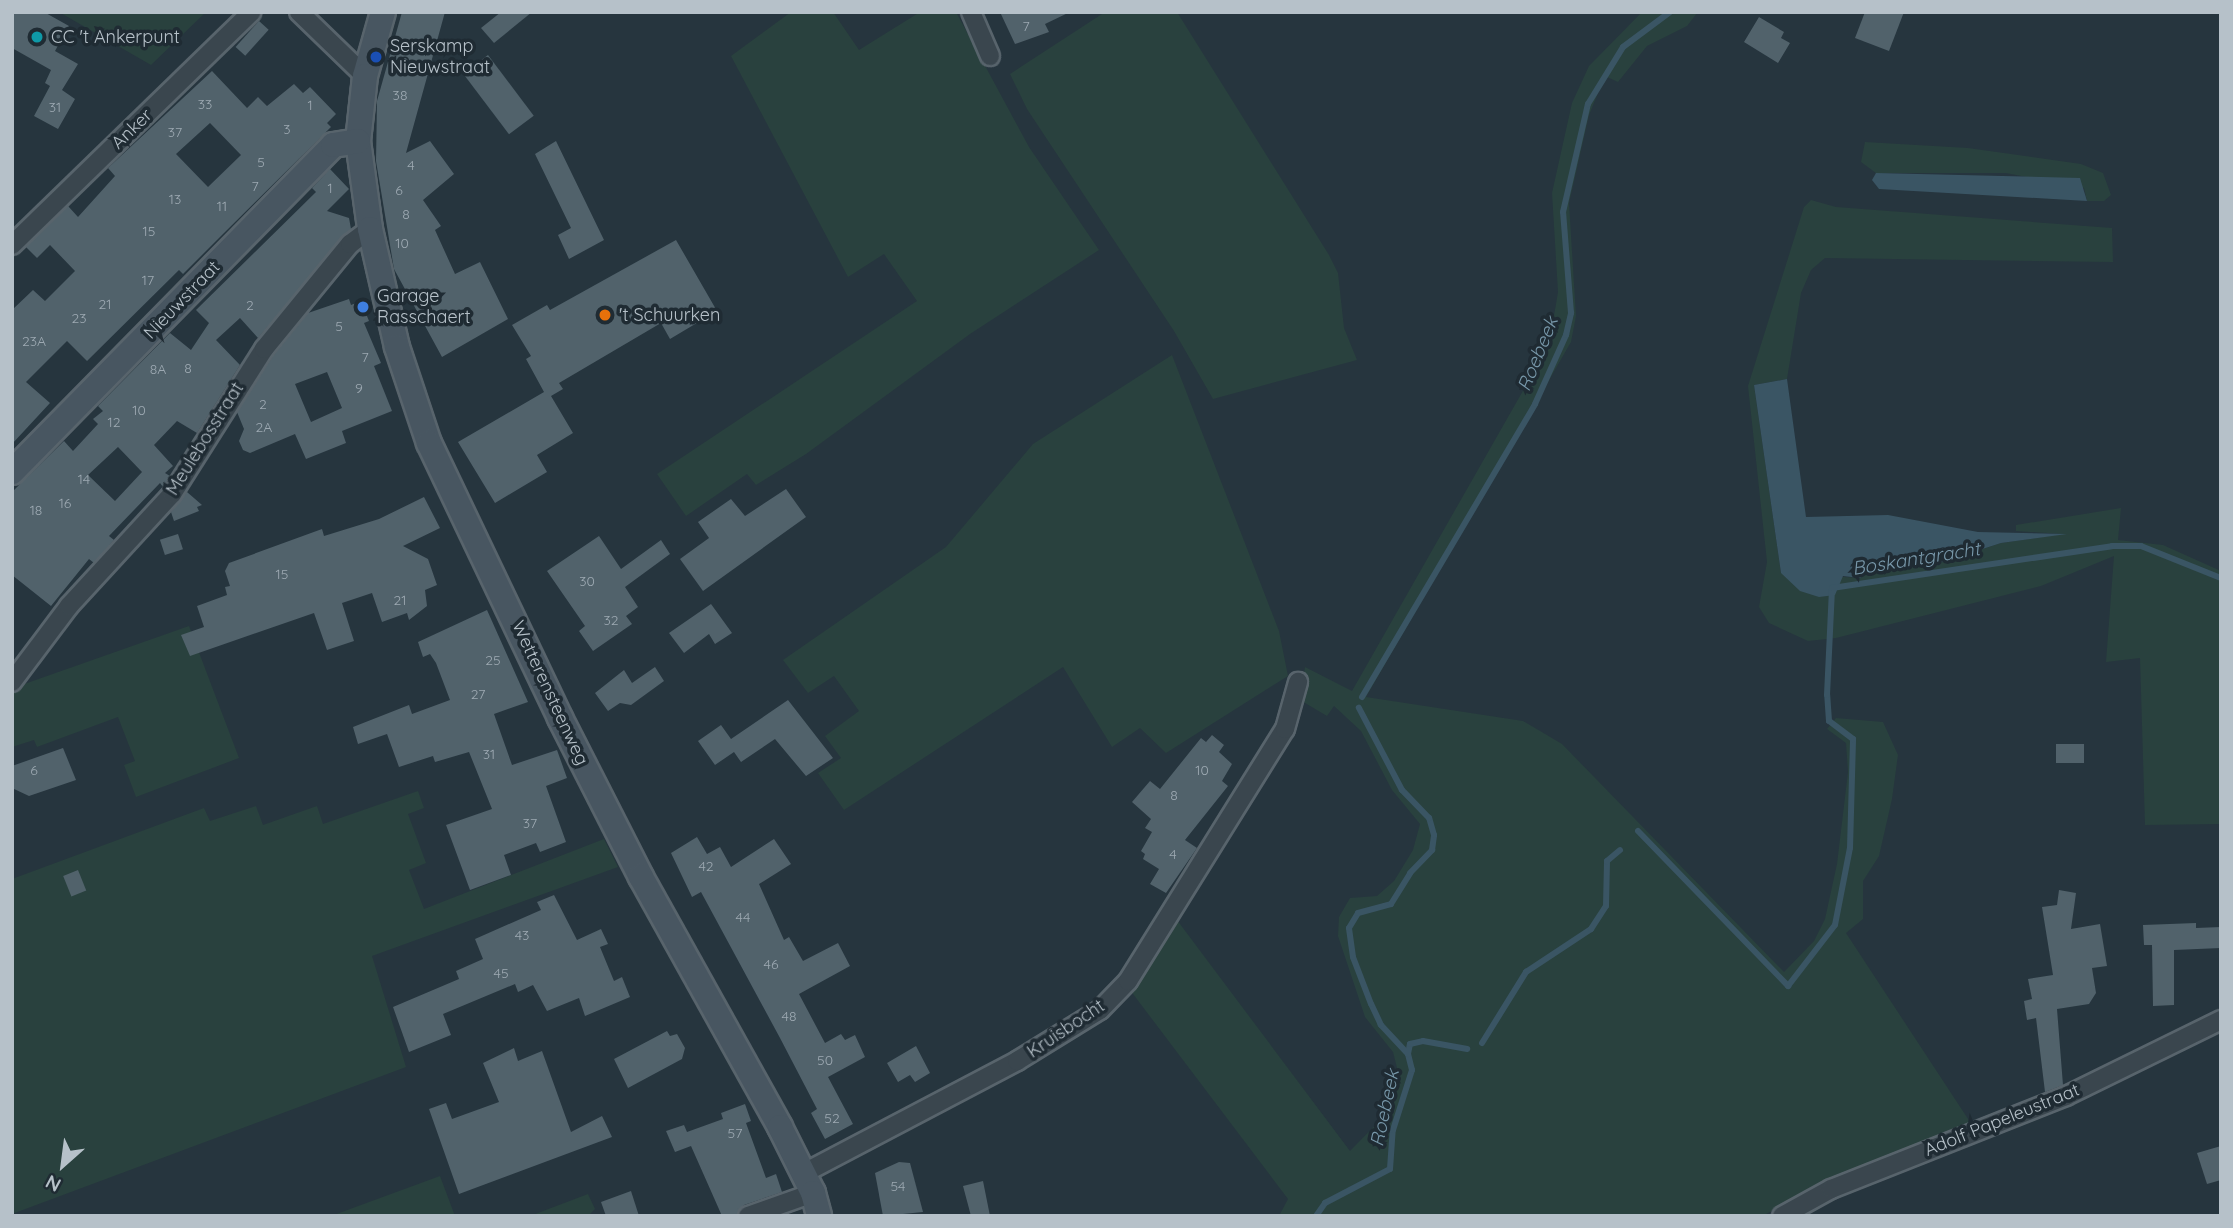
<!DOCTYPE html>
<style>
body{margin:0}
#map{position:relative;width:2233px;height:1228px;overflow:hidden;background:#26353e;font-family:Quicksand,sans-serif}
div>[style]{position:absolute}
.green>*{inset:0;background:#29413e}
.water>*{inset:0;background:#3a5564}
.stream>*{height:6px;margin:-3px;padding:0 3px;transform-origin:3px;border-radius:3px;background:#3a5564}
.building>*{inset:0;background:#51626b;transform-origin:0 0}
.roads{filter:drop-shadow(2px 0 #58646c) drop-shadow(-2px 0 #58646c) drop-shadow(0 2px #58646c) drop-shadow(0 -2px #58646c)}
.street>*{height:18px;margin:-9px;padding:0 9px;transform-origin:9px;border-radius:9px;background:#3a464e}
.secondary>*{height:24px;margin:-12px;padding:0 12px;transform-origin:12px;border-radius:12px;background:#485661}
.dots>*{width:19px;height:19px;translate:-50% -50%;box-sizing:border-box;border:4px solid #1f2b33;border-radius:50%}
span{translate:-50% -50%;white-space:nowrap;text-align:center;line-height:1.15;-webkit-text-stroke:7px #1f2b33;paint-order:stroke}
.number-label{font-size:14px;color:#9da9b2}
.number-label span{-webkit-text-stroke-width:0}
.poi-label{font-size:18px;color:#b6c1c9}
.left{translate:0 -50%;text-align:left}
.street-label{font-size:18px;color:#b6c1c9}
.water-label{font-size:19px;color:#7898aa;font-style:italic}
.frame{position:absolute;inset:0;border:14px solid #b6c1c9;pointer-events:none}
.north{position:absolute;left:28px;top:1130px;width:70px;height:70px;-webkit-text-stroke:5px #1f2b33;paint-order:stroke;rotate:208deg;font-size:19px;font-weight:700;line-height:28px;text-align:center;color:#b6c1c9}
.north::after{content:'';display:block;margin:auto;width:24px;height:32px;background:#b6c1c9;clip-path:polygon(50% 0,100% 100%,50% 72%,0 100%)}
</style>
<div id="map">
<div class="green">
<i style="clip-path:polygon(59px 12px,206px 12px,151px 65px)"></i>
<i style="clip-path:polygon(791px 12px,833px 12px,859px 50px,920px 12px,956px 12px,1029px 147px,1099px 250px,970px 334px,806px 454px,756px 485px,747px 474px,686px 516px,657px 474px,917px 301px,884px 254px,848px 277px,731px 56px)"></i>
<i style="clip-path:polygon(1105px 12px,1177px 12px,1329px 255px,1338px 273px,1344px 328px,1357px 360px,1213px 399px,1174px 331px,1027px 109px,1010px 74px)"></i>
<i style="clip-path:polygon(1642px 12px,1698px 12px,1687px 26px,1647px 46px,1618px 82px,1605px 76px,1589px 115px,1569px 203px,1576px 316px,1571px 342px,1366px 697px,1523px 721px,1562px 744px,1784px 972px,1814px 941px,1825px 919px,1837px 864px,1848px 772px,1846px 743px,1827px 729px,1836px 718px,1883px 722px,1898px 755px,1892px 799px,1879px 856px,1863px 881px,1863px 919px,1846px 933px,1972px 1125px,1867px 1164px,1762px 1216px,1279px 1216px,1288px 1199px,1130px 990px,1177px 920px,1350px 1151px,1389px 1111px,1397px 1068px,1393px 1052px,1365px 1017px,1338px 936px,1339px 917px,1350px 898px,1377px 896px,1394px 881px,1413px 850px,1420px 824px,1392px 790px,1361px 731px,1334px 706px,1327px 716px,1300px 700px,1305px 667px,1352px 691px,1549px 345px,1558px 292px,1552px 193px,1572px 103px,1589px 66px)"></i>
<i style="clip-path:polygon(1865px 142px,1968px 148px,2081px 164px,2103px 173px,2111px 195px,2104px 201px,2087px 201px,2084px 188px,2006px 173px,1876px 173px,1861px 162px)"></i>
<i style="clip-path:polygon(1811px 200px,1836px 207px,2112px 228px,2113px 262px,1825px 258px,1811px 270px,1801px 293px,1787px 379px,1754px 385px,1781px 573px,1860px 578px,1881px 563px,1936px 564px,2001px 543px,2062px 534px,2016px 531px,2016px 525px,2121px 508px,2118px 540px,2163px 545px,2221px 571px,2221px 824px,2145px 825px,2140px 658px,2106px 662px,2114px 556px,2041px 586px,1836px 638px,1808px 641px,1769px 623px,1759px 607px,1767px 562px,1748px 386px,1804px 207px)"></i>
<i style="clip-path:polygon(1172px 355px,1279px 631px,1288px 676px,1166px 753px,1140px 728px,1112px 747px,1063px 667px,844px 810px,818px 773px,841px 758px,825px 736px,859px 711px,834px 676px,808px 693px,783px 660px,946px 547px,1033px 444px)"></i>
<i style="clip-path:polygon(189px 626px,239px 758px,136px 797px,124px 765px,135px 761px,118px 717px,37px 747px,34px 740px,12px 747px,13px 688px)"></i>
<i style="clip-path:polygon(418px 791px,424px 808px,408px 814px,426px 863px,409px 870px,424px 909px,604px 839px,618px 867px,372px 956px,406px 1067px,12px 1214px,12px 879px,204px 808px,210px 821px,256px 806px,263px 825px,317px 806px,323px 824px)"></i>
<i style="clip-path:polygon(440px 1176px,455px 1216px,331px 1216px)"></i>
<i style="clip-path:polygon(588px 1194px,595px 1209px,588px 1216px,530px 1216px)"></i>
</div>
<div class="water">
<i style="clip-path:polygon(1876px 173px,2080px 178px,2087px 201px,1879px 189px,1872px 180px)"></i>
<i style="clip-path:polygon(1787px 379px,1806px 517px,1888px 515px,1978px 532px,2067px 534px,2001px 543px,1936px 564px,1881px 563px,1860px 578px,1843px 576px,1835px 595px,1819px 597px,1800px 591px,1781px 573px,1754px 385px)"></i>
</div>
<div class="stream">
<i style="left:1362px;top:697px;width:340px;rotate:-59.4deg"></i>
<i style="left:1535px;top:404px;width:76px;rotate:-65.8deg"></i>
<i style="left:1566px;top:335px;width:23px;rotate:-77deg"></i>
<i style="left:1571px;top:313px;width:101px;rotate:-94.5deg"></i>
<i style="left:1563px;top:212px;width:111px;rotate:-77deg"></i>
<i style="left:1588px;top:104px;width:67px;rotate:-58.4deg"></i>
<i style="left:1623px;top:47px;width:59px;rotate:-36.7deg"></i>
<i style="left:1638px;top:831px;width:216px;rotate:45.9deg"></i>
<i style="left:1788px;top:986px;width:77px;rotate:-52.4deg"></i>
<i style="left:1835px;top:925px;width:78px;rotate:-79deg"></i>
<i style="left:1850px;top:848px;width:109px;rotate:-88.4deg"></i>
<i style="left:1853px;top:739px;width:30px;rotate:-143deg"></i>
<i style="left:1829px;top:721px;width:26px;rotate:-94deg"></i>
<i style="left:1827px;top:695px;width:107px;rotate:-87.3deg"></i>
<i style="left:1832px;top:588px;width:283px;rotate:-8.5deg"></i>
<i style="left:2112px;top:546px;width:29px"></i>
<i style="left:2141px;top:546px;width:86px;rotate:21.8deg"></i>
<i style="left:1482px;top:1043px;width:84px;rotate:-58.2deg"></i>
<i style="left:1526px;top:972px;width:78px;rotate:-33.5deg"></i>
<i style="left:1591px;top:929px;width:27px;rotate:-57deg"></i>
<i style="left:1606px;top:906px;width:45px;rotate:-88.7deg"></i>
<i style="left:1607px;top:861px;width:17px;rotate:-40deg"></i>
<i style="left:1408px;top:1054px;width:10px;rotate:-79deg"></i>
<i style="left:1410px;top:1044px;width:13px;rotate:-13deg"></i>
<i style="left:1423px;top:1041px;width:45px;rotate:10.3deg"></i>
<i style="left:1316px;top:1216px;width:16px;rotate:-55deg"></i>
<i style="left:1325px;top:1203px;width:73px;rotate:-27.6deg"></i>
<i style="left:1390px;top:1169px;width:39px;rotate:-86deg"></i>
<i style="left:1393px;top:1130px;width:63px;rotate:-72.4deg"></i>
<i style="left:1412px;top:1070px;width:16px;rotate:-104deg"></i>
<i style="left:1408px;top:1054px;width:40px;rotate:-133deg"></i>
<i style="left:1381px;top:1025px;width:23px;rotate:-115deg"></i>
<i style="left:1371px;top:1004px;width:50px;rotate:-111deg"></i>
<i style="left:1353px;top:957px;width:29px;rotate:-98deg"></i>
<i style="left:1349px;top:928px;width:17px;rotate:-59deg"></i>
<i style="left:1358px;top:913px;width:34px;rotate:-15deg"></i>
<i style="left:1391px;top:904px;width:36px;rotate:-58deg"></i>
<i style="left:1410px;top:873px;width:32px;rotate:-46deg"></i>
<i style="left:1432px;top:850px;width:15px;rotate:-82deg"></i>
<i style="left:1434px;top:835px;width:18px;rotate:-106deg"></i>
<i style="left:1429px;top:818px;width:39px;rotate:-134deg"></i>
<i style="left:1402px;top:790px;width:93px;rotate:-117.7deg"></i>
</div>
<div class="building">
<i style="clip-path:polygon(12px 12px,44px 12px,69px 26px,55px 51px,78px 64px,62px 90px,75px 99px,58px 129px,34px 116px,50px 86px,45px 83px,51px 70px,12px 48px)"></i>
<i style="clip-path:polygon(402px 12px,445px 12px,406px 153px,430px 141px,454px 174px,423px 200px,441px 226px,435px 230px,455px 274px,480px 262px,508px 319px,442px 357px,394px 269px,376px 161px,377px 101px)"></i>
<i style="clip-path:polygon(501px 12px,532px 12px,494px 43px,481px 28px)"></i>
<i style="clip-path:polygon(1000px 12px,1070px 12px,1045px 24px,1049px 32px,1015px 44px)"></i>
<i style="clip-path:polygon(1865px 12px,1904px 12px,1889px 51px,1855px 38px)"></i>
<i style="clip-path:polygon(1759px 17px,1784px 32px,1781px 38px,1790px 43px,1778px 63px,1744px 42px)"></i>
<i style="left:259px;top:21px;width:13px;height:35px;rotate:42deg"></i>
<i style="left:488px;top:55px;width:76px;height:31px;rotate:53deg"></i>
<i style="clip-path:polygon(evenodd,212px 71px,247px 108px,258px 97px,267px 106px,294px 84px,303px 93px,310px 87px,336px 114px,327px 123px,331px 127px,224px 233px,183px 274px,179px 270px,87px 361px,67px 341px,26px 382px,50px 403px,12px 444px,12px 310px,33px 290px,45px 301px,75px 271px,50px 245px,37px 258px,26px 247px,68px 206px,78px 217px,115px 176px,108px 168px,212px 71px,210px 123px,241px 155px,208px 187px,176px 154px,210px 123px)"></i>
<i style="clip-path:polygon(556px 141px,604px 240px,569px 259px,558px 235px,571px 228px,535px 154px)"></i>
<i style="clip-path:polygon(evenodd,330px 169px,349px 189px,327px 211px,349px 218px,351px 229px,258px 338px,240px 318px,216px 340px,240px 365px,197px 433px,177px 421px,154px 445px,173px 466px,165px 473px,170px 476px,163px 487px,160px 483px,109px 536px,114px 540px,94px 563px,89px 559px,51px 606px,12px 575px,12px 492px,64px 441px,73px 451px,98px 424px,93px 419px,103px 411px,98px 406px,170px 333px,191px 350px,209px 323px,196px 310px,316px 192px,312px 188px,330px 169px,118px 447px,142px 472px,115px 501px,88px 475px,118px 447px)"></i>
<i style="clip-path:polygon(676px 240px,717px 311px,670px 339px,661px 323px,559px 383px,563px 389px,551px 396px,573px 433px,537px 455px,547px 472px,495px 503px,458px 442px,544px 392px,526px 359px,531px 356px,512px 325px,547px 305px,550px 310px)"></i>
<i style="clip-path:polygon(evenodd,349px 299px,351px 305px,361px 301px,369px 321px,364px 323px,381px 363px,374px 366px,392px 411px,342px 431px,346px 443px,306px 459px,295px 434px,250px 453px,243px 450px,239px 441px,244px 429px,237px 412px,273px 356px,308px 313px,349px 299px,327px 372px,342px 408px,311px 422px,295px 384px,327px 372px)"></i>
<i style="clip-path:polygon(786px 489px,806px 517px,703px 591px,680px 559px,709px 538px,698px 522px,731px 499px,745px 516px)"></i>
<i style="clip-path:polygon(187px 492px,202px 505px,197px 507px,199px 511px,174px 521px,171px 512px)"></i>
<i style="clip-path:polygon(424px 497px,440px 528px,403px 546px,428px 559px,437px 585px,425px 590px,427px 606px,409px 620px,407px 613px,382px 622px,372px 593px,342px 603px,354px 641px,327px 650px,314px 613px,190px 656px,181px 635px,204px 627px,197px 606px,227px 595px,225px 587px,230px 586px,225px 571px,229px 563px,322px 529px,324px 536px,379px 519px)"></i>
<i style="left:178px;top:534px;width:16px;height:19px;rotate:72deg"></i>
<i style="clip-path:polygon(599px 536px,621px 569px,661px 540px,670px 554px,625px 587px,638px 607px,626px 616px,632px 624px,593px 651px,579px 631px,585px 626px,547px 571px)"></i>
<i style="clip-path:polygon(711px 604px,732px 633px,715px 644px,709px 634px,684px 653px,669px 633px)"></i>
<i style="clip-path:polygon(487px 610px,528px 702px,494px 714px,512px 765px,557px 750px,567px 778px,546px 786px,566px 842px,540px 852px,536px 843px,504px 855px,511px 875px,470px 890px,446px 825px,492px 809px,469px 752px,435px 762px,433px 756px,399px 767px,387px 734px,358px 744px,353px 727px,409px 705px,412px 714px,450px 700px,436px 663px,430px 654px,423px 657px,418px 642px)"></i>
<i style="clip-path:polygon(655px 667px,664px 681px,631px 705px,620px 703px,608px 711px,595px 693px,624px 670px,632px 683px)"></i>
<i style="clip-path:polygon(788px 700px,833px 758px,806px 776px,775px 739px,741px 762px,734px 752px,715px 765px,698px 741px,721px 725px,731px 739px)"></i>
<i style="clip-path:polygon(1212px 735px,1224px 745px,1219px 752px,1232px 764px,1222px 781px,1228px 786px,1185px 840px,1197px 848px,1166px 893px,1150px 884px,1159px 869px,1143px 859px,1145px 854px,1141px 851px,1152px 832px,1145px 828px,1151px 819px,1132px 802px,1150px 781px,1160px 789px,1201px 738px,1206px 742px)"></i>
<i style="left:2056px;top:744px;width:28px;height:19px"></i>
<i style="clip-path:polygon(63px 748px,76px 780px,29px 796px,12px 788px,12px 766px)"></i>
<i style="clip-path:polygon(697px 837px,707px 854px,720px 847px,731px 867px,774px 839px,791px 864px,759px 884px,784px 940px,789px 937px,803px 961px,838px 943px,850px 966px,799px 994px,825px 1043px,841px 1034px,845px 1040px,855px 1035px,865px 1057px,828px 1077px,853px 1124px,825px 1139px,811px 1113px,817px 1109px,780px 1038px,701px 892px,692px 897px,671px 853px)"></i>
<i style="left:78px;top:870px;width:22px;height:16px;rotate:68deg"></i>
<i style="clip-path:polygon(2059px 890px,2076px 893px,2071px 929px,2100px 924px,2107px 966px,2092px 968px,2096px 993px,2089px 1004px,2057px 1009px,2063px 1085px,2045px 1092px,2036px 1018px,2027px 1020px,2024px 1001px,2032px 999px,2028px 979px,2053px 975px,2042px 907px,2057px 905px)"></i>
<i style="clip-path:polygon(554px 895px,577px 940px,601px 929px,608px 944px,600px 947px,614px 981px,622px 977px,630px 997px,585px 1016px,579px 998px,547px 1011px,533px 985px,518px 992px,515px 984px,443px 1014px,451px 1035px,409px 1052px,393px 1007px,459px 979px,456px 971px,483px 959px,475px 939px,541px 910px,537px 902px)"></i>
<i style="clip-path:polygon(2196px 923px,2196px 928px,2221px 927px,2221px 948px,2174px 950px,2174px 1005px,2153px 1006px,2152px 945px,2144px 945px,2143px 925px)"></i>
<i style="clip-path:polygon(667px 1031px,670px 1036px,677px 1034px,685px 1048px,682px 1059px,628px 1088px,614px 1059px)"></i>
<i style="clip-path:polygon(916px 1046px,930px 1073px,915px 1082px,910px 1075px,898px 1082px,887px 1063px)"></i>
<i style="clip-path:polygon(514px 1048px,518px 1061px,542px 1051px,571px 1132px,602px 1116px,612px 1137px,459px 1194px,429px 1109px,446px 1103px,452px 1119px,499px 1102px,483px 1063px)"></i>
<i style="clip-path:polygon(745px 1104px,751px 1121px,746px 1123px,766px 1178px,776px 1174px,782px 1192px,744px 1205px,737px 1215px,722px 1216px,691px 1146px,675px 1152px,666px 1131px,684px 1125px,687px 1132px,723px 1119px,721px 1113px)"></i>
<i style="clip-path:polygon(2221px 1146px,2221px 1180px,2207px 1184px,2197px 1153px)"></i>
<i style="clip-path:polygon(899px 1162px,910px 1163px,923px 1212px,883px 1216px,875px 1173px)"></i>
<i style="clip-path:polygon(983px 1181px,990px 1216px,971px 1216px,963px 1186px)"></i>
<i style="clip-path:polygon(631px 1191px,639px 1216px,606px 1216px,601px 1202px)"></i>
</div>
<div class="roads">
<div class="street">
<i style="left:299px;top:12px;width:92px;rotate:44.1deg"></i>
<i style="left:971px;top:12px;width:48px;rotate:66.6deg"></i>
<i style="left:12px;top:245px;width:334px;rotate:-44.2deg"></i>
<i style="left:12px;top:682px;width:95px;rotate:-53.1deg"></i>
<i style="left:69px;top:606px;width:152px;rotate:-47.4deg"></i>
<i style="left:172px;top:494px;width:172px;rotate:-57.6deg"></i>
<i style="left:264px;top:349px;width:136px;rotate:-50.7deg"></i>
<i style="left:350px;top:244px;width:25px;rotate:-37deg"></i>
<i style="left:804px;top:1173px;width:241px;rotate:-27.7deg"></i>
<i style="left:1017px;top:1061px;width:97px;rotate:-31.6deg"></i>
<i style="left:1100px;top:1010px;width:40px;rotate:-46deg"></i>
<i style="left:1128px;top:981px;width:297px;rotate:-58.1deg"></i>
<i style="left:1285px;top:729px;width:49px;rotate:-74.5deg"></i>
<i style="left:748px;top:1216px;width:69px;rotate:-19.5deg"></i>
<i style="left:1782px;top:1216px;width:56px;rotate:-28.9deg"></i>
<i style="left:1831px;top:1189px;width:253px;rotate:-21.6deg"></i>
<i style="left:2066px;top:1096px;width:173px;rotate:-26.1deg"></i>
</div>
<div class="secondary">
<i style="left:383px;top:12px;width:66px;rotate:105.7deg"></i>
<i style="left:365px;top:76px;width:65px;rotate:96.1deg"></i>
<i style="left:358px;top:141px;width:89px;rotate:82.2deg"></i>
<i style="left:370px;top:229px;width:121px;rotate:77.1deg"></i>
<i style="left:397px;top:347px;width:101px;rotate:71.6deg"></i>
<i style="left:429px;top:443px;width:305px;rotate:64.5deg"></i>
<i style="left:560px;top:718px;width:178px;rotate:63deg"></i>
<i style="left:641px;top:877px;width:286px;rotate:60.9deg"></i>
<i style="left:780px;top:1127px;width:74px;rotate:63.4deg"></i>
<i style="left:813px;top:1193px;width:24px;rotate:75deg"></i>
<i style="left:12px;top:472px;width:458px;rotate:-45.5deg"></i>
<i style="left:333px;top:145px;width:25px;rotate:-9deg"></i>
</div>
</div>
<div class="dots">
<i style="left:37px;top:37px;background:#0f9aa8"></i>
<i style="left:376px;top:57px;background:#1a4fb4"></i>
<i style="left:363px;top:307px;background:#3f7fe0"></i>
<i style="left:605px;top:315px;background:#e8710a"></i>
</div>
<div class="number-label">
<span style="left:1026px;top:26px">7</span>
<span style="left:400px;top:95px">38</span>
<span style="left:205px;top:104px">33</span>
<span style="left:310px;top:105px">1</span>
<span style="left:55px;top:107px">31</span>
<span style="left:287px;top:129px">3</span>
<span style="left:175px;top:132px">37</span>
<span style="left:261px;top:162px">5</span>
<span style="left:411px;top:165px">4</span>
<span style="left:255px;top:186px">7</span>
<span style="left:330px;top:188px">1</span>
<span style="left:399px;top:190px">6</span>
<span style="left:175px;top:199px">13</span>
<span style="left:222px;top:206px">11</span>
<span style="left:406px;top:214px">8</span>
<span style="left:149px;top:231px">15</span>
<span style="left:402px;top:243px">10</span>
<span style="left:148px;top:280px">17</span>
<span style="left:105px;top:304px">21</span>
<span style="left:250px;top:305px">2</span>
<span style="left:79px;top:318px">23</span>
<span style="left:339px;top:326px">5</span>
<span style="left:34px;top:341px">23A</span>
<span style="left:365px;top:357px">7</span>
<span style="left:188px;top:368px">8</span>
<span style="left:158px;top:369px">8A</span>
<span style="left:359px;top:388px">9</span>
<span style="left:263px;top:404px">2</span>
<span style="left:139px;top:410px">10</span>
<span style="left:114px;top:422px">12</span>
<span style="left:264px;top:427px">2A</span>
<span style="left:84px;top:479px">14</span>
<span style="left:65px;top:503px">16</span>
<span style="left:36px;top:510px">18</span>
<span style="left:282px;top:574px">15</span>
<span style="left:587px;top:581px">30</span>
<span style="left:400px;top:600px">21</span>
<span style="left:611px;top:620px">32</span>
<span style="left:493px;top:660px">25</span>
<span style="left:478px;top:694px">27</span>
<span style="left:489px;top:754px">31</span>
<span style="left:34px;top:770px">6</span>
<span style="left:1202px;top:770px">10</span>
<span style="left:1174px;top:795px">8</span>
<span style="left:530px;top:823px">37</span>
<span style="left:1173px;top:854px">4</span>
<span style="left:706px;top:866px">42</span>
<span style="left:743px;top:917px">44</span>
<span style="left:522px;top:935px">43</span>
<span style="left:771px;top:964px">46</span>
<span style="left:501px;top:973px">45</span>
<span style="left:789px;top:1016px">48</span>
<span style="left:825px;top:1060px">50</span>
<span style="left:832px;top:1118px">52</span>
<span style="left:735px;top:1133px">57</span>
<span style="left:898px;top:1186px">54</span>
</div>
<div class="poi-label">
<span class="left" style="left:51px;top:37px">CC 't Ankerpunt</span>
<span class="left" style="left:390px;top:57px">Serskamp<br>Nieuwstraat</span>
<span class="left" style="left:377px;top:307px">Garage<br>Rasschaert</span>
<span class="left" style="left:619px;top:315px">'t Schuurken</span>
</div>
<div class="street-label">
<span style="left:132px;top:129px;rotate:-44deg">Anker</span>
<span style="left:182px;top:300px;rotate:-46deg">Nieuwstraat</span>
<span style="left:205px;top:439px;rotate:-58deg">Meulebosstraat</span>
<span style="left:550px;top:693px;rotate:65deg">Wetterensteenweg</span>
<span style="left:1066px;top:1029px;rotate:-34deg">Kruisbocht</span>
<span style="left:2002px;top:1120px;rotate:-22deg">Adolf Papeleustraat</span>
</div>
<div class="water-label">
<span style="left:1538px;top:354px;rotate:-68deg">Roebeek</span>
<span style="left:1916px;top:559px;rotate:-9deg">Boskantgracht</span>
<span style="left:1385px;top:1108px;rotate:-78deg">Roebeek</span>
</div>
<div class="frame"></div>
<div class="north">N</div>
</div>
